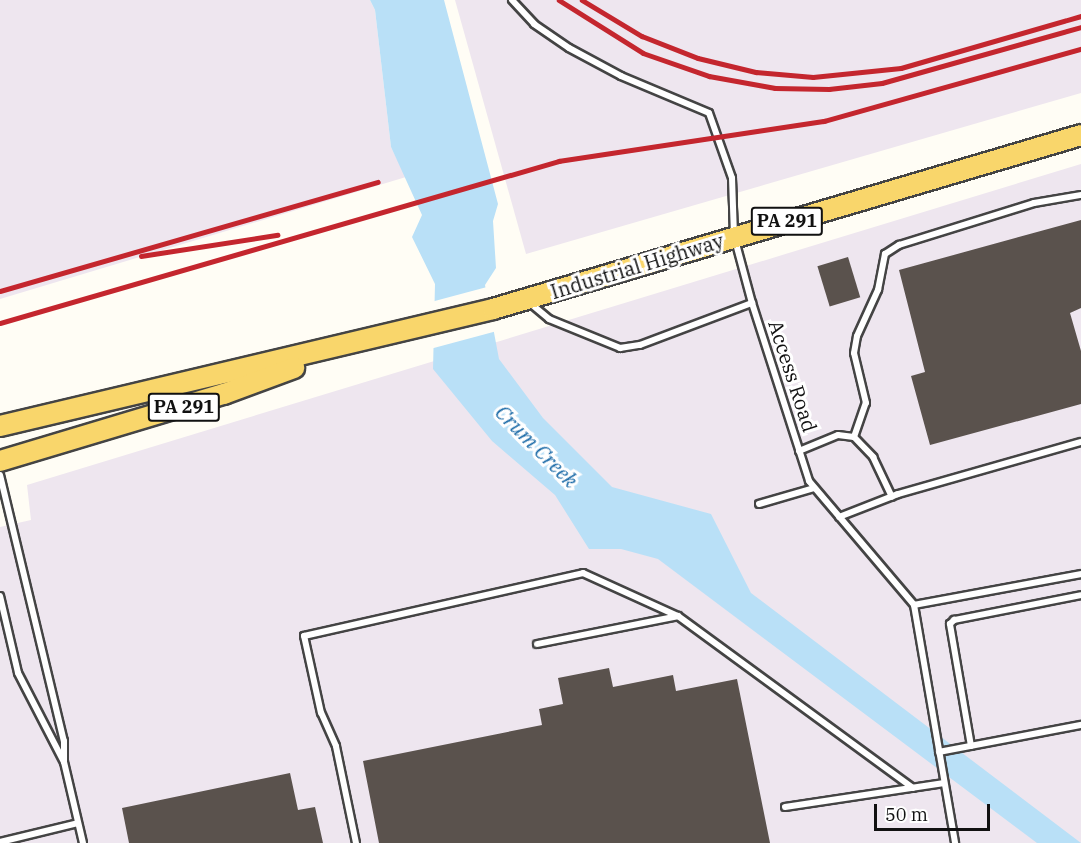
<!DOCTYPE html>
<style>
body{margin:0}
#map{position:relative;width:1081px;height:843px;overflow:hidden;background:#fffdf5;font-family:"IBM Plex Serif",serif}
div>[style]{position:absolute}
.industrial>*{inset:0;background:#eee6ef}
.water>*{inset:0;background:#b9e0f7}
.pier>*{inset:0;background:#fffdf5}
.building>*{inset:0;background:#5a524d;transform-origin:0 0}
.roads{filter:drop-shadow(2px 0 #444) drop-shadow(-2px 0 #444) drop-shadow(0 2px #444) drop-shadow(0 -2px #444)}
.lane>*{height:6px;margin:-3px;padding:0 3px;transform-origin:3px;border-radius:3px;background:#fff}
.primary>*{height:20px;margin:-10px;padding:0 10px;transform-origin:10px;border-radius:10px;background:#f9d66b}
.rail>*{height:4.5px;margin:-2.25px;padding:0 2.25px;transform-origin:2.25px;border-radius:2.25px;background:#c4262e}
span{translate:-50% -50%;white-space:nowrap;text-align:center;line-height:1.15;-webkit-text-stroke:6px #fff;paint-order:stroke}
.shield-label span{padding:2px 4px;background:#fff;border:2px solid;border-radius:4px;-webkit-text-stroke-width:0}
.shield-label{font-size:18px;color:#111;font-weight:700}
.street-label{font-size:20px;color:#111}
.water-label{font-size:21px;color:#1768a6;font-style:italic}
.scale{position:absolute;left:874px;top:804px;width:116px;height:27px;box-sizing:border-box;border:3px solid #111;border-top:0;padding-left:8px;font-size:18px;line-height:21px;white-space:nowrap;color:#111;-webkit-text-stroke:4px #fff;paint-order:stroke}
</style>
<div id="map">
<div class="industrial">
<i style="clip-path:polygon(0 0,370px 0,375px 10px,391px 147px,406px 177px,0 299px)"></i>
<i style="clip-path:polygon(455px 0,1081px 0,1081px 93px,526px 254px)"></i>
<i style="clip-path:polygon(1081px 164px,1081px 843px,0 843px,0 527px,31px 520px,27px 485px)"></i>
</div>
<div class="water">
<i style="clip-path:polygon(370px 0,444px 0,498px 204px,493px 221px,496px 268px,485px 285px,499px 359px,543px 418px,612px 487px,711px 514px,751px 593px,1081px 843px,1037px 843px,658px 559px,621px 549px,589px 549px,555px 495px,492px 441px,433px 369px,435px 284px,412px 237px,422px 215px,391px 147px,375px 10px)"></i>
</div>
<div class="pier">
<i style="clip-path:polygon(487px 287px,497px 331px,430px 349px,431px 302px)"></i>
</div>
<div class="building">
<i style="clip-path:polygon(1081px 220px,1081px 308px,1070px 313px,1081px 351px,1081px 404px,930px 445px,911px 376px,925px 372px,899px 270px)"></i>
<i style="left:848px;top:257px;width:42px;height:32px;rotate:73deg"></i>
<i style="clip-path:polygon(609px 668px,613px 687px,673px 675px,676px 691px,737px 679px,770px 843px,379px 843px,363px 761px,542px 725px,539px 709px,563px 704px,558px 678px)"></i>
<i style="clip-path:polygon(290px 773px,298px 810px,315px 807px,323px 843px,129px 843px,122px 808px)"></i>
</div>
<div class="roads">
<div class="lane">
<i style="left:512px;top:0;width:33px;rotate:47deg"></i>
<i style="left:534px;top:24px;width:42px;rotate:34.4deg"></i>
<i style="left:569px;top:48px;width:59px;rotate:28.3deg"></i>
<i style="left:621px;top:76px;width:95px;rotate:22.8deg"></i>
<i style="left:709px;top:113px;width:69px;rotate:70.5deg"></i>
<i style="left:732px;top:178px;width:58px;rotate:88deg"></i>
<i style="left:734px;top:236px;width:69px;rotate:75deg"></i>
<i style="left:752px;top:303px;width:187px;rotate:72.2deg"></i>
<i style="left:809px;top:481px;width:162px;rotate:49.7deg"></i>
<i style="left:914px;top:605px;width:242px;rotate:80.2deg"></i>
<i style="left:530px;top:303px;width:25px;rotate:40deg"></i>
<i style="left:549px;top:319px;width:77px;rotate:22.2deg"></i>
<i style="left:620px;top:348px;width:20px;rotate:-9deg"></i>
<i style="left:640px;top:345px;width:120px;rotate:-20.6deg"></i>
<i style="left:854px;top:437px;width:36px;rotate:-71deg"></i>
<i style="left:866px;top:403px;width:51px;rotate:-103.5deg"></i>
<i style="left:854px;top:353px;width:17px;rotate:-80deg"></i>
<i style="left:857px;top:336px;width:51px;rotate:-65.5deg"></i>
<i style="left:878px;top:290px;width:37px;rotate:-79deg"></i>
<i style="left:885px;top:254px;width:17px;rotate:-33deg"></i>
<i style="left:899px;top:245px;width:141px;rotate:-17.3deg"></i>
<i style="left:1034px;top:203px;width:48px;rotate:-9.7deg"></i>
<i style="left:799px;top:451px;width:42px;rotate:-22.3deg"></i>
<i style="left:838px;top:435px;width:16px;rotate:7deg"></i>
<i style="left:854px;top:437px;width:28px;rotate:46deg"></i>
<i style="left:873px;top:457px;width:44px;rotate:64.6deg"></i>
<i style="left:0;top:475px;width:274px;rotate:76.5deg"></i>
<i style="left:64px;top:741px;width:21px;rotate:90deg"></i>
<i style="left:759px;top:504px;width:57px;rotate:-16.2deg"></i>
<i style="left:839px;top:517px;width:63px;rotate:-21.3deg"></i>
<i style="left:898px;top:494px;width:190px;rotate:-15.9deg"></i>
<i style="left:0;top:596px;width:79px;rotate:76.8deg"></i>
<i style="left:18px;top:673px;width:100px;rotate:62.7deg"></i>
<i style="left:64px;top:762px;width:83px;rotate:76.8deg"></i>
<i style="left:914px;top:605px;width:170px;rotate:-10.5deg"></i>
<i style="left:537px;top:644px;width:144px;rotate:-11.2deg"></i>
<i style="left:678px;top:616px;width:291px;rotate:36.2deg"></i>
<i style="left:971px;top:746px;width:124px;rotate:-99.8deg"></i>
<i style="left:950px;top:624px;width:6px;rotate:-45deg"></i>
<i style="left:954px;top:620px;width:129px;rotate:-11.1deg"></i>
<i style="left:939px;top:752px;width:145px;rotate:-10.8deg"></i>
<i style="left:785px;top:807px;width:161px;rotate:-8.6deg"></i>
<i style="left:0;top:842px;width:80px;rotate:-13.7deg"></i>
<i style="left:356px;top:843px;width:99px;rotate:-101.7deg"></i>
<i style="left:336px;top:746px;width:36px;rotate:-114deg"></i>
<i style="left:321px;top:713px;width:79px;rotate:-102.4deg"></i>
<i style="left:304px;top:636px;width:286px;rotate:-12.7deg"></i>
<i style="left:583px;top:573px;width:104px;rotate:24.4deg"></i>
</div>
<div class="primary">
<i style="left:0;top:426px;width:507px;rotate:-13.35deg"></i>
<i style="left:493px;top:309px;width:613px;rotate:-16.48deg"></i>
<i style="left:0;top:461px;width:234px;rotate:-16.7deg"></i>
<i style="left:224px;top:394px;width:75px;rotate:-20.4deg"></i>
</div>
</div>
<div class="rail">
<i style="left:559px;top:0;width:99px;rotate:32.2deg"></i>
<i style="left:643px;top:53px;width:70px;rotate:19.2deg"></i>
<i style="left:709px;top:76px;width:67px;rotate:10.3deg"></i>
<i style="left:775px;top:88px;width:54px;rotate:1.1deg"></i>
<i style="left:829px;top:89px;width:53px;rotate:-6.5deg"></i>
<i style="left:882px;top:83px;width:207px;rotate:-15.7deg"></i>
<i style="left:582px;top:0;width:70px;rotate:31deg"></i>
<i style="left:642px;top:36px;width:60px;rotate:21.4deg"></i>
<i style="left:698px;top:58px;width:60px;rotate:13.6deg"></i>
<i style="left:756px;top:72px;width:57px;rotate:5deg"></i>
<i style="left:813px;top:77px;width:88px;rotate:-5.8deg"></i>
<i style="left:901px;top:68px;width:187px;rotate:-16.1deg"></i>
<i style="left:141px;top:256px;width:138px;rotate:-8.8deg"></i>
<i style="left:0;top:291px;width:393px;rotate:-16.1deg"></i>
<i style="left:0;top:323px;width:582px;rotate:-16.16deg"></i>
<i style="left:559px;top:161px;width:268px;rotate:-8.6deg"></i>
<i style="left:824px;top:121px;width:267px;rotate:-15.7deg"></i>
</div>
<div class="shield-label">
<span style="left:787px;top:221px">PA 291</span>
<span style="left:184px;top:407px">PA 291</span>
</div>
<div class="street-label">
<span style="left:637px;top:266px;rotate:-17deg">Industrial Highway</span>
<span style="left:793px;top:376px;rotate:72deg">Access Road</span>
</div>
<div class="water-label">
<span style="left:537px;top:446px;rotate:45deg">Crum Creek</span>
</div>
<div class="scale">50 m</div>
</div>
